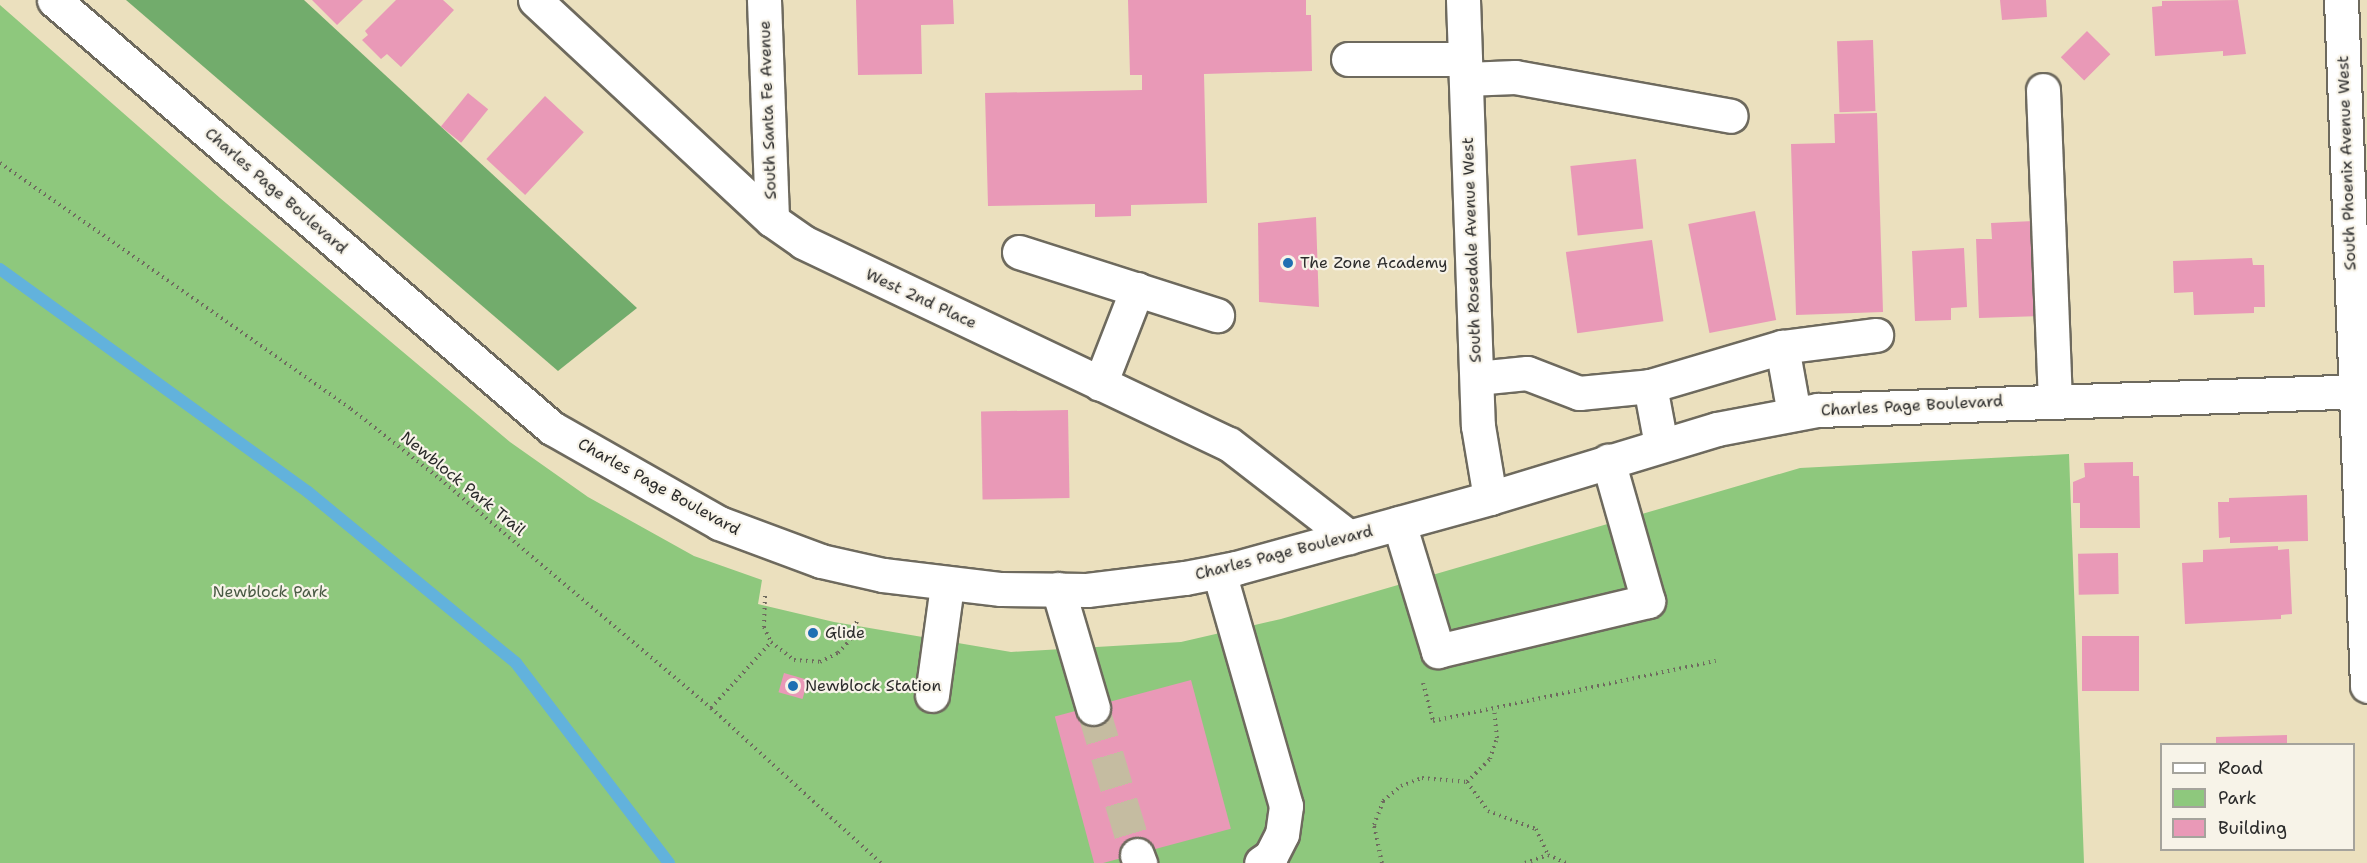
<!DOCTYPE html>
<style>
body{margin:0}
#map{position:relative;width:2367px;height:863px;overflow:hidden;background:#ebe0be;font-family:"Shantell Sans",sans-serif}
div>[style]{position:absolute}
.green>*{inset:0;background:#8ec87d}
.forest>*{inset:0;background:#72ac6c}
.stream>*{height:12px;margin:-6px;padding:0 6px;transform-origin:6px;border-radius:6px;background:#62b2dc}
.building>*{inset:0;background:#e999b7;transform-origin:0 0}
.minor-tunnel>*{height:33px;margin-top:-16.5px;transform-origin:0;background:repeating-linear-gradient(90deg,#c5bca1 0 33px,transparent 0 49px)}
.path>*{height:4px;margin-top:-2px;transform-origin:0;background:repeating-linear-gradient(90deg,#6e6a5e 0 1.5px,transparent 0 6px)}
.roads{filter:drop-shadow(2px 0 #6e6a5e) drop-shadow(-2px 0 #6e6a5e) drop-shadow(0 2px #6e6a5e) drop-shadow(0 -2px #6e6a5e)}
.minor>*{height:33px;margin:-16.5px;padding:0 16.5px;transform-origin:16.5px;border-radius:16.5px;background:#fff}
.major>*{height:33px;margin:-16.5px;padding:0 16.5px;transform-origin:16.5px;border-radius:16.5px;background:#fff}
.dots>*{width:16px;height:16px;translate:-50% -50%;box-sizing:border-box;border:3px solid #f7f3e8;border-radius:50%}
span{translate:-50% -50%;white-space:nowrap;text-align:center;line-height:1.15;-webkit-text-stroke:4.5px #f7f3e8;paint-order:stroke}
.street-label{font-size:16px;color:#2b2b2b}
.poi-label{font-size:16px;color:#2b2b2b}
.left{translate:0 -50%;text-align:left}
.park-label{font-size:16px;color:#495a44}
.legend{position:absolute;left:2160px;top:743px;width:195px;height:108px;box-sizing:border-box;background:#f7f3e8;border:2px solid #a5a39c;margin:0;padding:8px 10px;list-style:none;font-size:18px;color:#2b2b2b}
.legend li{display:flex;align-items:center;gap:12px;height:30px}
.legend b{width:30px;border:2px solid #a5a39c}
</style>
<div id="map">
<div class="green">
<i style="clip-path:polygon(0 5px,220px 198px,510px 442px,588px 497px,694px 556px,762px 580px,758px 604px,834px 622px,1011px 652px,1181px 642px,1281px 619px,1800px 468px,2069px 454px,2084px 863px,0 863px)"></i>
</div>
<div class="forest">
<i style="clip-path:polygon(126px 0,304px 0,637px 308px,558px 371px)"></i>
</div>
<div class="stream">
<i style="left:0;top:269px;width:380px;rotate:35.9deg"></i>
<i style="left:308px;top:492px;width:269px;rotate:39.4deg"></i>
<i style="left:516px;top:663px;width:252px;rotate:52.6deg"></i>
</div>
<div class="building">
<i style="clip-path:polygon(312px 0,363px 0,337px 25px)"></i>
<i style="clip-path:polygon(396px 0,443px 0,454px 10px,401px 67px,387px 54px,381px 59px,362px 40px,368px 35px,365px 31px)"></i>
<i style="clip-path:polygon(856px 0,953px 0,954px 24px,921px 25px,922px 74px,858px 75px)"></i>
<i style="clip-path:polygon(1128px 0,1306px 0,1306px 15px,1311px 15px,1312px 71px,1204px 74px,1207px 203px,1131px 205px,1131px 216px,1095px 217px,1095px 204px,988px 206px,985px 93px,1142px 90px,1142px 75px,1130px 75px)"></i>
<i style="clip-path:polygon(2000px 0,2046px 0,2047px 17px,2002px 20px)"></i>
<i style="clip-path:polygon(2238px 0,2246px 54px,2223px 56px,2223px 51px,2155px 56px,2152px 7px,2162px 6px,2162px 1px)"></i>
<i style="left:2087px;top:31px;width:33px;height:37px;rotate:45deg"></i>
<i style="left:1873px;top:40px;width:71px;height:36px;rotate:88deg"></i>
<i style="left:468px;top:93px;width:26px;height:43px;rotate:39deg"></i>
<i style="left:545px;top:96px;width:53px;height:86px;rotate:43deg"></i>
<i style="clip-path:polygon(1877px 113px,1883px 312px,1796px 315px,1791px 144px,1835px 143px,1834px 114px)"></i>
<i style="left:1636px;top:159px;width:70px;height:66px;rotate:84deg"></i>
<i style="left:1755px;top:211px;width:111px;height:68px;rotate:79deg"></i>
<i style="clip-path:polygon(1316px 217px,1319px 307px,1259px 302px,1258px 223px)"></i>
<i style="clip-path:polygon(2036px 221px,2039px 316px,1979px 318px,1976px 239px,1992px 239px,1991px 223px)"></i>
<i style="left:1652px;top:240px;width:82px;height:87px;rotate:82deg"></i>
<i style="clip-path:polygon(1964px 248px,1967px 307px,1951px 308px,1951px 320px,1915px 321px,1912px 251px)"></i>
<i style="clip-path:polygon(2252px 258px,2253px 265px,2264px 265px,2265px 307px,2254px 307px,2254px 313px,2194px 315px,2193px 292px,2174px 293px,2173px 261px)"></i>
<i style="left:1068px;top:410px;width:88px;height:87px;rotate:89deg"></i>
<i style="clip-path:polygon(2133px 462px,2133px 476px,2139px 476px,2140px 528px,2080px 528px,2080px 503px,2073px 503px,2073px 482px,2085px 477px,2084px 463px)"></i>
<i style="clip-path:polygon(2307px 495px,2308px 541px,2230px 543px,2230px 537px,2219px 538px,2218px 502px,2229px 502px,2229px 498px)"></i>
<i style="clip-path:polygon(2278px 546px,2278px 550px,2289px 549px,2292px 614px,2281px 615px,2281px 619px,2185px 624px,2182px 563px,2203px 562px,2203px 550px)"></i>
<i style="left:2118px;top:553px;width:41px;height:40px;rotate:89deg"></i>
<i style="left:2082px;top:636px;width:57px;height:55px"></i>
<i style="left:784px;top:673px;width:25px;height:20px;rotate:16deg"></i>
<i style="left:1191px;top:680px;width:154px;height:141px;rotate:75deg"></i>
<i style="clip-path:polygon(2287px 735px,2287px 744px,2216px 744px,2216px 737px)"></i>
</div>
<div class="minor-tunnel">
<i style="left:1093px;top:708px;width:153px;rotate:73.3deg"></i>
</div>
<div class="path">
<i style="left:0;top:163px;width:429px;rotate:35deg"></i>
<i style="left:351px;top:409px;width:113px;rotate:38.2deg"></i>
<i style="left:440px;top:479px;width:355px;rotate:40.2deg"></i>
<i style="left:711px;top:708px;width:230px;rotate:42.4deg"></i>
<i style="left:765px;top:596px;width:31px;rotate:92deg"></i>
<i style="left:764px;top:627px;width:17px;rotate:65deg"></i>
<i style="left:771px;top:642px;width:29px;rotate:38deg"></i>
<i style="left:794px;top:660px;width:26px;rotate:4deg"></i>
<i style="left:820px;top:662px;width:20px;rotate:-27deg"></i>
<i style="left:838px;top:653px;width:18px;rotate:-47deg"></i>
<i style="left:850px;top:640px;width:20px;rotate:-70deg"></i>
<i style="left:1423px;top:683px;width:39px;rotate:75deg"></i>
<i style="left:1433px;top:721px;width:289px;rotate:-12deg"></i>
<i style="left:711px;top:708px;width:89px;rotate:-47.7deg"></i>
<i style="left:1467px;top:782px;width:33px;rotate:-45deg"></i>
<i style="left:1490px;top:759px;width:22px;rotate:-72deg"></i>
<i style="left:1497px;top:738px;width:29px;rotate:-96deg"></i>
<i style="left:1382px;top:863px;width:39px;rotate:-102deg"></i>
<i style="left:1374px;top:825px;width:26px;rotate:-69deg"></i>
<i style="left:1383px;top:801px;width:23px;rotate:-40deg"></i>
<i style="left:1401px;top:786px;width:22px;rotate:-21deg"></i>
<i style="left:1422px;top:778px;width:45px;rotate:5.1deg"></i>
<i style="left:1467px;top:782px;width:36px;rotate:54deg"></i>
<i style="left:1488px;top:811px;width:51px;rotate:20.6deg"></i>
<i style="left:1536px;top:829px;width:29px;rotate:65deg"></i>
<i style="left:1525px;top:863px;width:24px;rotate:-19deg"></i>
<i style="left:1548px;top:855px;width:20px;rotate:24deg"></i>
</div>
<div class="roads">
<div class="minor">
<i style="left:535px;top:0;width:323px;rotate:42.9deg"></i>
<i style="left:772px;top:220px;width:38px;rotate:35deg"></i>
<i style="left:803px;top:242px;width:471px;rotate:25.4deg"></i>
<i style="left:1229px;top:444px;width:152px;rotate:37.8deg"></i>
<i style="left:764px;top:0;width:220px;rotate:87.9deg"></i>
<i style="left:1463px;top:0;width:426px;rotate:88deg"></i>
<i style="left:1478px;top:426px;width:73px;rotate:80.5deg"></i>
<i style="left:2341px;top:0;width:686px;rotate:87.83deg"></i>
<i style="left:1348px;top:59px;width:117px"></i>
<i style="left:1466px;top:79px;width:49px;rotate:-2.3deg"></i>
<i style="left:1515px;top:77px;width:219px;rotate:10.2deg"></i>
<i style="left:2043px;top:90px;width:309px;rotate:87.8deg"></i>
<i style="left:1019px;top:252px;width:208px;rotate:17.7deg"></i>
<i style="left:1782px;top:347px;width:68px;rotate:79.8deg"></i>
<i style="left:1477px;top:378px;width:50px;rotate:-5.7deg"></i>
<i style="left:1527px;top:373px;width:56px;rotate:21deg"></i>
<i style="left:1579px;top:393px;width:71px;rotate:-5.6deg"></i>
<i style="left:1650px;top:386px;width:138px;rotate:-16.5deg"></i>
<i style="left:1782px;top:347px;width:95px;rotate:-7.3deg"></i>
<i style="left:1100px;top:384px;width:102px;rotate:-68.7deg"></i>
<i style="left:1650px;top:386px;width:60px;rotate:79.4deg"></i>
<i style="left:1399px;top:523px;width:134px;rotate:73.1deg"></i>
<i style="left:1438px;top:651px;width:216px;rotate:-13.4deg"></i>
<i style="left:1648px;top:601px;width:146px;rotate:-105.9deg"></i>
<i style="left:1219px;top:572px;width:243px;rotate:74deg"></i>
<i style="left:1286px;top:806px;width:28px;rotate:98deg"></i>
<i style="left:1282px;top:834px;width:25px;rotate:117deg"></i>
<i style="left:1271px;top:856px;width:12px;rotate:145deg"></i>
<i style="left:1058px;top:589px;width:124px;rotate:73.6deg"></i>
<i style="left:932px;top:695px;width:111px;rotate:-82.2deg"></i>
<i style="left:1137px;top:855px;width:9px;rotate:69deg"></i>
</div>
<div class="major">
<i style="left:54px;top:0;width:657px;rotate:40.68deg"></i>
<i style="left:552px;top:428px;width:192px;rotate:29.6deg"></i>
<i style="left:719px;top:523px;width:109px;rotate:20.4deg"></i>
<i style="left:821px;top:561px;width:64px;rotate:12.7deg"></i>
<i style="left:883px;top:575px;width:119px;rotate:6.8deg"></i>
<i style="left:1001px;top:589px;width:86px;rotate:0.7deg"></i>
<i style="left:1087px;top:590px;width:99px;rotate:-7deg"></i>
<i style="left:1185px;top:578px;width:52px;rotate:-11.1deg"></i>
<i style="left:1236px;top:568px;width:263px;rotate:-15.4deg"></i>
<i style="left:1490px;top:498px;width:237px;rotate:-16.9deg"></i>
<i style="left:1717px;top:429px;width:103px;rotate:-10.7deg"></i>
<i style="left:1818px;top:410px;width:549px;rotate:-1.98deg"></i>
</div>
</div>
<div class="dots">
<i style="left:1288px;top:263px;background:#1f6fb2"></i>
<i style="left:813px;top:633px;background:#1f6fb2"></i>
<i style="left:793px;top:686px;background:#1f6fb2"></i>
</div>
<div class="street-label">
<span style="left:768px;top:110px;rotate:-92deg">South Santa Fe Avenue</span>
<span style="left:2347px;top:163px;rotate:-92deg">South Phoenix Avenue West</span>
<span style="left:276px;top:191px;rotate:41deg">Charles Page Boulevard</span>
<span style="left:1472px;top:250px;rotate:-92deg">South Rosedale Avenue West</span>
<span style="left:921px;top:299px;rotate:25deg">West 2nd Place</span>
<span style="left:1912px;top:406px;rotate:-3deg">Charles Page Boulevard</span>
<span style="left:463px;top:484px;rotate:39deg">Newblock Park Trail</span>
<span style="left:659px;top:487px;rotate:29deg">Charles Page Boulevard</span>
<span style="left:1284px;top:553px;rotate:-14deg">Charles Page Boulevard</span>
</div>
<div class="poi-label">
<span class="left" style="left:1300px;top:263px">The Zone Academy</span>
<span class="left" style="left:825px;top:633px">Glide</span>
<span class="left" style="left:805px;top:686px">Newblock Station</span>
</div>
<div class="park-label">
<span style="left:270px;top:592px">Newblock Park</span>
</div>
<ul class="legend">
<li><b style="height:8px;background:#fff"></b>Road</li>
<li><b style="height:16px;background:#8ec87d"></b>Park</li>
<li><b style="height:16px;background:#e999b7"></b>Building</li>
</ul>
</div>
